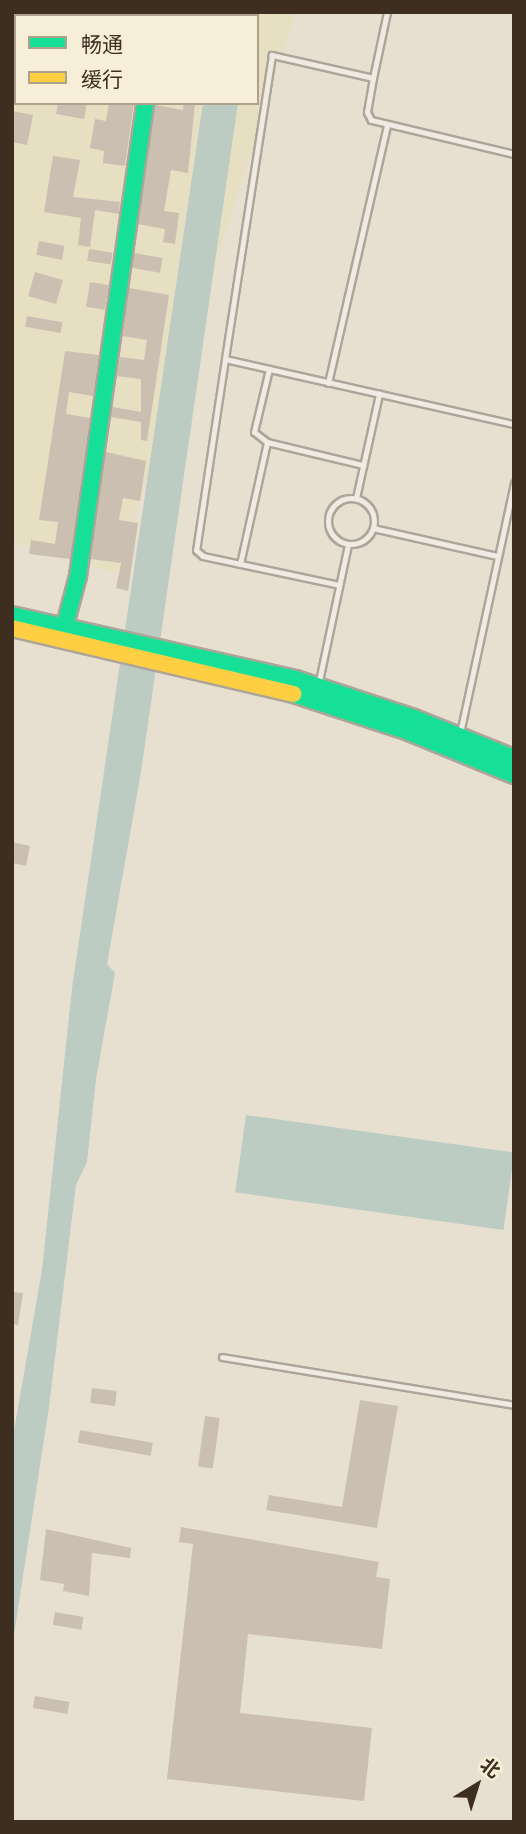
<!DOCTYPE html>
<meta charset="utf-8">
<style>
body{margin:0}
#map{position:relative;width:526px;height:1834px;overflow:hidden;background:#e7e0d1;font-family:"Roboto Serif","Noto Sans SC",serif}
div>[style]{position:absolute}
.farmland>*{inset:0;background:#e6dfc2}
.water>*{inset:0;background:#bcccc2;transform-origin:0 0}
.building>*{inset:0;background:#cbbfb2;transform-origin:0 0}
.roads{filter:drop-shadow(2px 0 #ada599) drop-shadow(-2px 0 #ada599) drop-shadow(0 2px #ada599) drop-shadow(0 -2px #ada599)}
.lane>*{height:5px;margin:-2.5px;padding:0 2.5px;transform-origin:2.5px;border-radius:2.5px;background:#efebe3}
.lane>.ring{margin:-2.5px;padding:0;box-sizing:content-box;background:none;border:5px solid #efebe3;border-radius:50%}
.street>*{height:10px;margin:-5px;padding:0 5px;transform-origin:5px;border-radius:5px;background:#efebe3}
.fast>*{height:16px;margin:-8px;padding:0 8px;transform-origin:8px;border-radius:8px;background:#16e098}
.slow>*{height:16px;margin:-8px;padding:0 8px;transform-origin:8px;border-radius:8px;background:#ffcf43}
span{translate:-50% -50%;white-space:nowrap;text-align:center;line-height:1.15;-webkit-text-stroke:5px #f7eed8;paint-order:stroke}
.frame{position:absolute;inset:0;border:14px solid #3d2e20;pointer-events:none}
.legend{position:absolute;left:14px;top:14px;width:245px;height:91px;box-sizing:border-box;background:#f7eed8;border:2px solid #ada18e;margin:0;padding:9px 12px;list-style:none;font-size:21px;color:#3d2e20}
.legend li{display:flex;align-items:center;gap:14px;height:35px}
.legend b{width:35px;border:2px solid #ada18e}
.north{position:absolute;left:442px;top:1750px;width:70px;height:70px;-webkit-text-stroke:5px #f7eed8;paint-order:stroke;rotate:38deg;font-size:19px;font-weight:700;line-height:28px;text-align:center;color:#3d2e20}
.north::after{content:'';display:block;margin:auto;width:24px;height:32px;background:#3d2e20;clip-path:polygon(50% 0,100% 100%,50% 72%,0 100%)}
</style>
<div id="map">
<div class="farmland">
<i style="clip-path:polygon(evenodd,12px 12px,296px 12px,117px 574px,12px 542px,12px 12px,16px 16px,257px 16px,257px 103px,16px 103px,16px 16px)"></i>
</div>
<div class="water">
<i style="clip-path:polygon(203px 103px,238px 103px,141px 772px,107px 964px,115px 973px,96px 1079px,87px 1162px,76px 1185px,49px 1407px,12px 1648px,12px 1442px,42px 1270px,72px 988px)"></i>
<i style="left:246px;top:1115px;width:271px;height:78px;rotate:8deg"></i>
</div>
<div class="building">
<i style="clip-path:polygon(58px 103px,87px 103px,84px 119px,56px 114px)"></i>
<i style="clip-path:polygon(109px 103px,134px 103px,125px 166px,103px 163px,104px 151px,90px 148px,95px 119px,106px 121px)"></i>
<i style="clip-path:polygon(184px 103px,195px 103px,188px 173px,171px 170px,164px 211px,179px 213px,175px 244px,163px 242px,165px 229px,138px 224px,155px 105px,183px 110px)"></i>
<i style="clip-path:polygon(12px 111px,33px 115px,27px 145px,12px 142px)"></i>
<i style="clip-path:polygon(53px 156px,80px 160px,73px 197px,120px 202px,119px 214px,95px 210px,90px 247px,78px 245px,81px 218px,44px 212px)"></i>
<i style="left:39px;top:241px;width:26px;height:14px;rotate:11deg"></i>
<i style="left:89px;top:249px;width:24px;height:12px;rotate:9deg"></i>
<i style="left:134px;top:253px;width:29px;height:15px;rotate:10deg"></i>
<i style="left:35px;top:272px;width:29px;height:25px;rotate:16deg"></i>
<i style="left:90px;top:282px;width:19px;height:25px;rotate:9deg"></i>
<i style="clip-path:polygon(129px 288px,169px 295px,147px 441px,141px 440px,141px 422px,111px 417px,112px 407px,141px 412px,141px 379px,117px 376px,120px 357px,144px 360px,147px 340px,123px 336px)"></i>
<i style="left:27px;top:316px;width:36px;height:11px;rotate:10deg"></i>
<i style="clip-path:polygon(65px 351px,99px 355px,93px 396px,69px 392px,66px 414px,90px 418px,70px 559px,29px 554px,31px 540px,55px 544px,58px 522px,39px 520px)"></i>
<i style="clip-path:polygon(106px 452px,146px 461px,140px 501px,123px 498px,119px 520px,138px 523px,128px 591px,116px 588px,121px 563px,91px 559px)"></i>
<i style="clip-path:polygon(12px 842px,30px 846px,26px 866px,12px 863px)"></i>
<i style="clip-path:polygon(12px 1292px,23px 1293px,18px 1325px,12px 1324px)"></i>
<i style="left:92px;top:1388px;width:25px;height:15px;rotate:7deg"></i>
<i style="clip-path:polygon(360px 1400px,398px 1406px,377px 1528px,266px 1510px,269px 1495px,342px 1507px)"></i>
<i style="left:205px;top:1416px;width:15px;height:51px;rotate:8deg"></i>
<i style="left:80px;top:1430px;width:74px;height:13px;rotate:10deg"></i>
<i style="clip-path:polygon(181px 1527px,379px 1562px,376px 1577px,390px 1579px,382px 1649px,248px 1634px,240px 1713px,372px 1728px,364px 1801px,167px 1779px,193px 1544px,179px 1542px)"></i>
<i style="clip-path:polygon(46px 1529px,131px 1548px,130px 1558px,92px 1553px,89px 1596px,63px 1591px,64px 1584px,40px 1580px)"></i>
<i style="left:55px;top:1612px;width:29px;height:13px;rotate:10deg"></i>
<i style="left:35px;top:1696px;width:35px;height:12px;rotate:10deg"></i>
</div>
<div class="roads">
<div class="lane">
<i style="left:373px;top:78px;width:67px;rotate:-78deg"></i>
<i style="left:514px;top:154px;width:147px;rotate:-166.6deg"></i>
<i style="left:371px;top:120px;width:9px;rotate:-117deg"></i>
<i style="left:367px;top:112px;width:35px;rotate:-80deg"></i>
<i style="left:373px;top:78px;width:104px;rotate:-167.2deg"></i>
<i style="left:272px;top:55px;width:308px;rotate:98.8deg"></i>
<i style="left:225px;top:359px;width:296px;rotate:12.7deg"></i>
<i style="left:225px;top:359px;width:193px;rotate:98.6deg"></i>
<i style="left:196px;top:550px;width:9px;rotate:41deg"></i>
<i style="left:203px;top:556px;width:139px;rotate:12deg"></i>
<i style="left:328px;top:383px;width:264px;rotate:-77.1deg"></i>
<i style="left:267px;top:442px;width:99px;rotate:13.5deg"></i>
<i class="ring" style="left:328px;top:498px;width:41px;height:41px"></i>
<i style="left:356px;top:498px;width:107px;rotate:-77.5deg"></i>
<i style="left:373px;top:528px;width:127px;rotate:12.7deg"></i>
<i style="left:240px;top:564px;width:125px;rotate:-77.5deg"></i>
<i style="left:267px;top:442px;width:16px;rotate:-142deg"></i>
<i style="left:254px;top:432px;width:65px;rotate:-76.6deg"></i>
<i style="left:319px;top:681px;width:140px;rotate:-78deg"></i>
<i style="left:460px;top:733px;width:256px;rotate:-77.8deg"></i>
<i style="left:222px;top:1357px;width:296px;rotate:9.3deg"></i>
</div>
<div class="street">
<i style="left:157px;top:16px;width:4px;rotate:-76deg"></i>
</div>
<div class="fast">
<i style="left:12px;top:615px;width:291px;rotate:12.7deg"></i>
<i style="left:296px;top:679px;width:124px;rotate:18.3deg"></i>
<i style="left:414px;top:718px;width:108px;rotate:21.8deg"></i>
<i style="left:65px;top:625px;width:51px;rotate:-75.1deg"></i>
<i style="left:78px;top:576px;width:478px;rotate:-81.9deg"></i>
<i style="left:293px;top:694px;width:122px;rotate:18.1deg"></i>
<i style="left:409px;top:732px;width:113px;rotate:22.3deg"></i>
</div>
<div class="slow">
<i style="left:12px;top:628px;width:289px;rotate:13.2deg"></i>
</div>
</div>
<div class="frame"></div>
<ul class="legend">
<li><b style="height:9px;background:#16e098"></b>畅通</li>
<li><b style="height:9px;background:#ffcf43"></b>缓行</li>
</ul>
<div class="north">北</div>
</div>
